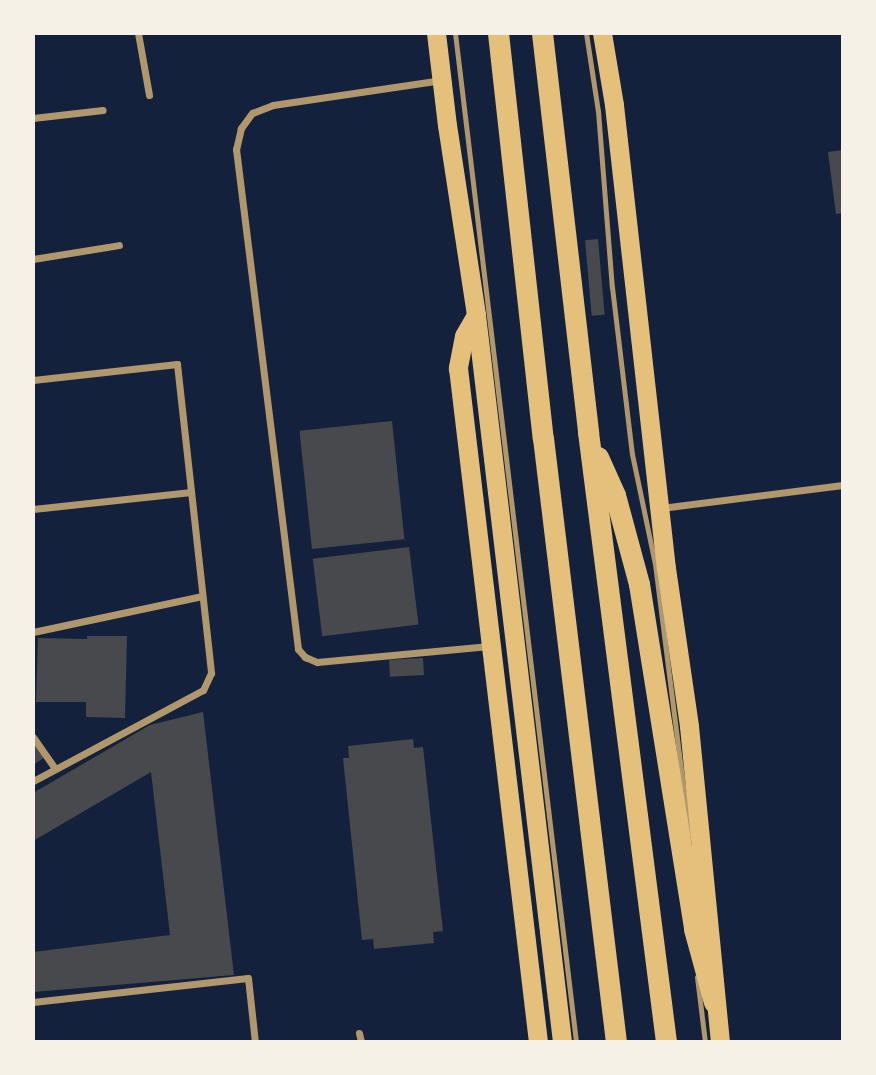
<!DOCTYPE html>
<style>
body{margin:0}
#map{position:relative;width:876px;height:1075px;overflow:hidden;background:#14213d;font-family:"Public Sans",sans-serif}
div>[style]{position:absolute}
.building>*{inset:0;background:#48494c;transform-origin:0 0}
.service>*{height:5px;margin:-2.5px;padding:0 2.5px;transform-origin:2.5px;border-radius:2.5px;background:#b1986c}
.minor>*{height:7px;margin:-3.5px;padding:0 3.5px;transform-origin:3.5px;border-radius:3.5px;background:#b1986c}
.trunk>*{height:19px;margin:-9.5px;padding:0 9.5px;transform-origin:9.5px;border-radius:9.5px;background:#e5c07b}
.motorway>*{height:21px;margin:-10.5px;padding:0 10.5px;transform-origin:10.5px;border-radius:10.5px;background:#e5c07b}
span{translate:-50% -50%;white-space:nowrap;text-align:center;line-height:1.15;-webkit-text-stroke:5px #f6f1e7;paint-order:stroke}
.frame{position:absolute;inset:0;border:35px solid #f6f1e7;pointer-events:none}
</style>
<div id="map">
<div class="building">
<i style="clip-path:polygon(843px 150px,843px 213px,836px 214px,828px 152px)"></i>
<i style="left:598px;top:239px;width:76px;height:13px;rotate:85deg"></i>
<i style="left:392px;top:421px;width:119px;height:93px;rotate:84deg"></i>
<i style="left:409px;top:547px;width:78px;height:97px;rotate:83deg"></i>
<i style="clip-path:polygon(87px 636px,127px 636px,125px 718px,86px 717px,86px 702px,36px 702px,38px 638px,87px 639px)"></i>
<i style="left:423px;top:658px;width:17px;height:34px;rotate:87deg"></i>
<i style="clip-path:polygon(203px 712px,234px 975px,33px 992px,33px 952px,170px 935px,151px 772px,33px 841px,33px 793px,150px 725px)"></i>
<i style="clip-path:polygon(413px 739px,414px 748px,423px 747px,443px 931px,433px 932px,434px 943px,374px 949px,373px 939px,362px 940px,343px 758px,349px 758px,348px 746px)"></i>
<i style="clip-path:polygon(33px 740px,45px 757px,33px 765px)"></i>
</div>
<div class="service">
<i style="left:455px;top:33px;width:1016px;rotate:83.16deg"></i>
<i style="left:586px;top:33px;width:79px;rotate:81.3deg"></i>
<i style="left:598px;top:111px;width:177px;rotate:85.5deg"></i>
<i style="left:612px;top:287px;width:168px;rotate:83.2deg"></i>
<i style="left:632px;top:454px;width:112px;rotate:78.2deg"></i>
<i style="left:655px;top:564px;width:273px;rotate:82.8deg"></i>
<i style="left:697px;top:977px;width:65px;rotate:83deg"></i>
</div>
<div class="minor">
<i style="left:138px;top:33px;width:63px;rotate:79.9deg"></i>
<i style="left:442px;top:80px;width:171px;rotate:171.6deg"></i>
<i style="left:273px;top:105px;width:22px;rotate:159deg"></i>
<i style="left:252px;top:113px;width:19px;rotate:126deg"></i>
<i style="left:241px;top:128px;width:22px;rotate:103deg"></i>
<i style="left:236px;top:149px;width:504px;rotate:82.93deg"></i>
<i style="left:298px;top:649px;width:11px;rotate:49deg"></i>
<i style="left:305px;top:657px;width:13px;rotate:23deg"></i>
<i style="left:317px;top:662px;width:173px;rotate:-5.3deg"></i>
<i style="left:33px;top:118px;width:70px;rotate:-6.5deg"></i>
<i style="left:33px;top:259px;width:87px;rotate:-9.2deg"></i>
<i style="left:33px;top:380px;width:145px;rotate:-6.3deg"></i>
<i style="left:177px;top:364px;width:311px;rotate:83.7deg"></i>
<i style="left:211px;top:673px;width:19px;rotate:115deg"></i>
<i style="left:203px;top:690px;width:193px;rotate:151.8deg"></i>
<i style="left:661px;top:508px;width:183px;rotate:-7.2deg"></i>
<i style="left:33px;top:509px;width:159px;rotate:-6.1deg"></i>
<i style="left:33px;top:632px;width:173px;rotate:-12deg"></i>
<i style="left:33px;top:737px;width:39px;rotate:55deg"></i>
<i style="left:33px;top:1002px;width:216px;rotate:-6.4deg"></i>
<i style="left:248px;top:978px;width:64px;rotate:83.8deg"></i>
<i style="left:359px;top:1033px;width:9px;rotate:77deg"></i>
</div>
<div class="trunk">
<i style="left:436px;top:33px;width:93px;rotate:83.2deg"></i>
<i style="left:447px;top:125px;width:192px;rotate:81.3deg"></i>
<i style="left:476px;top:315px;width:732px;rotate:83.25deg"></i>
<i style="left:602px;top:33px;width:73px;rotate:80.5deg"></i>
<i style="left:614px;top:105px;width:466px;rotate:83.6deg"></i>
<i style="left:666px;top:568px;width:160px;rotate:81.7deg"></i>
<i style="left:689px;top:726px;width:318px;rotate:84.4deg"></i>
<i style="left:476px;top:315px;width:24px;rotate:120deg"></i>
<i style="left:464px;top:336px;width:33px;rotate:101deg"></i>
<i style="left:458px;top:368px;width:679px;rotate:83.23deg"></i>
</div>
<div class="motorway">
<i style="left:498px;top:33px;width:407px;rotate:83.7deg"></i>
<i style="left:543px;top:438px;width:608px;rotate:83.11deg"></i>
<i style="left:542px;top:33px;width:402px;rotate:83.4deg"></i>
<i style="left:588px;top:432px;width:615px;rotate:82.71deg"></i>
<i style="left:598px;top:457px;width:42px;rotate:65.9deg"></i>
<i style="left:615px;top:495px;width:92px;rotate:74.9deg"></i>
<i style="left:639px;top:584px;width:349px;rotate:80.9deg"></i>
<i style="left:694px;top:929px;width:76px;rotate:74.7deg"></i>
</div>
<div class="frame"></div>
</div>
